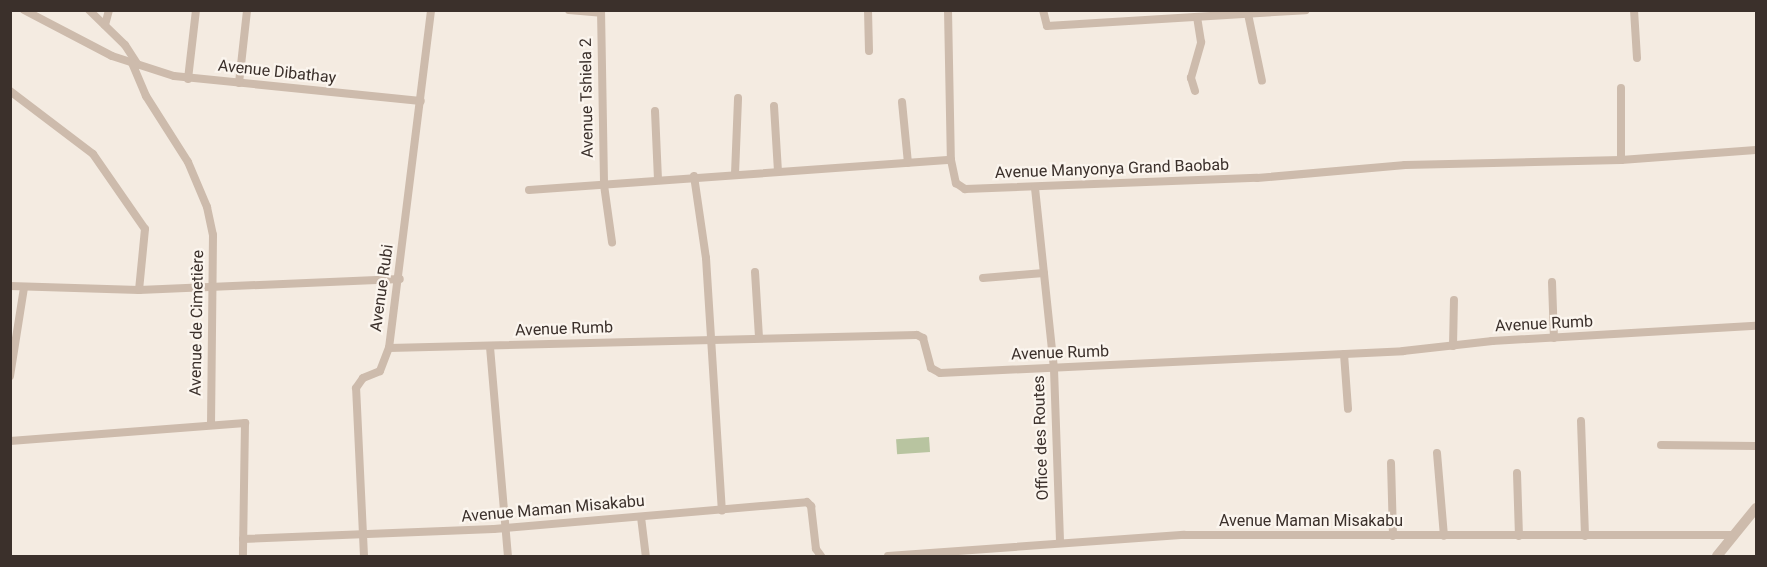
<!DOCTYPE html>
<meta charset="utf-8">
<style>
body{margin:0}
#map{position:relative;width:1767px;height:567px;overflow:hidden;background:#f4ebe1;font-family:Roboto,sans-serif}
div>[style]{position:absolute}
.green>*{inset:0;background:#b8c4a0;transform-origin:0 0}
.minor>*{height:8px;margin:-4px;padding:0 4px;transform-origin:4px;border-radius:4px;background:#cdbbac}
.tertiary>*{height:10px;margin:-5px;padding:0 5px;transform-origin:5px;border-radius:5px;background:#cdbbac}
span{translate:-50% -50%;white-space:nowrap;text-align:center;line-height:1.15;-webkit-text-stroke:4.5px #fbf5ee;paint-order:stroke}
.street-label{font-size:16px;color:#3b302b}
.frame{position:absolute;inset:0;border:12px solid #3b302b;pointer-events:none}
</style>
<div id="map">
<div class="green">
<i style="left:929px;top:437px;width:15px;height:33px;rotate:86deg"></i>
</div>
<div class="minor">
<i style="left:24px;top:10px;width:99px;rotate:27.6deg"></i>
<i style="left:112px;top:56px;width:65px;rotate:17.9deg"></i>
<i style="left:174px;top:76px;width:248px;rotate:5.8deg"></i>
<i style="left:89px;top:10px;width:50px;rotate:44.2deg"></i>
<i style="left:125px;top:45px;width:24px;rotate:57deg"></i>
<i style="left:569px;top:10px;width:32px;rotate:5deg"></i>
<i style="left:601px;top:10px;width:175px;rotate:89deg"></i>
<i style="left:604px;top:185px;width:58px;rotate:82deg"></i>
<i style="left:868px;top:10px;width:41px;rotate:88.6deg"></i>
<i style="left:948px;top:10px;width:150px;rotate:88.9deg"></i>
<i style="left:951px;top:160px;width:24px;rotate:78deg"></i>
<i style="left:956px;top:183px;width:11px;rotate:34deg"></i>
<i style="left:965px;top:189px;width:292px;rotate:-2.2deg"></i>
<i style="left:1257px;top:178px;width:149px;rotate:-5deg"></i>
<i style="left:1405px;top:165px;width:216px;rotate:-1.3deg"></i>
<i style="left:1621px;top:160px;width:135px;rotate:-4.2deg"></i>
<i style="left:1043px;top:10px;width:16px;rotate:76deg"></i>
<i style="left:1047px;top:26px;width:259px;rotate:-3.5deg"></i>
<i style="left:1634px;top:10px;width:48px;rotate:86.4deg"></i>
<i style="left:1248px;top:14px;width:68px;rotate:78.2deg"></i>
<i style="left:105px;top:25px;width:16px;rotate:-75deg"></i>
<i style="left:132px;top:63px;width:36px;rotate:67deg"></i>
<i style="left:146px;top:96px;width:78px;rotate:57.5deg"></i>
<i style="left:188px;top:162px;width:49px;rotate:67.1deg"></i>
<i style="left:207px;top:207px;width:29px;rotate:78deg"></i>
<i style="left:213px;top:235px;width:188px;rotate:90.6deg"></i>
<i style="left:188px;top:79px;width:69px;rotate:-83.4deg"></i>
<i style="left:239px;top:83px;width:73px;rotate:-83.7deg"></i>
<i style="left:1621px;top:88px;width:72px;rotate:90deg"></i>
<i style="left:10px;top:91px;width:104px;rotate:37.2deg"></i>
<i style="left:93px;top:154px;width:91px;rotate:55.3deg"></i>
<i style="left:145px;top:229px;width:61px;rotate:95.6deg"></i>
<i style="left:1195px;top:91px;width:14px;rotate:-107deg"></i>
<i style="left:1191px;top:78px;width:37px;rotate:-74deg"></i>
<i style="left:1201px;top:42px;width:25px;rotate:-99deg"></i>
<i style="left:902px;top:102px;width:61px;rotate:84.4deg"></i>
<i style="left:774px;top:106px;width:65px;rotate:86.5deg"></i>
<i style="left:655px;top:111px;width:69px;rotate:87.5deg"></i>
<i style="left:735px;top:174px;width:76px;rotate:-87.7deg"></i>
<i style="left:694px;top:176px;width:83px;rotate:81.7deg"></i>
<i style="left:706px;top:258px;width:253px;rotate:86.4deg"></i>
<i style="left:1035px;top:188px;width:182px;rotate:84deg"></i>
<i style="left:1054px;top:369px;width:174px;rotate:88deg"></i>
<i style="left:529px;top:190px;width:423px;rotate:-4.1deg"></i>
<i style="left:755px;top:272px;width:66px;rotate:86.5deg"></i>
<i style="left:983px;top:278px;width:61px;rotate:-4.7deg"></i>
<i style="left:1552px;top:282px;width:56px;rotate:88deg"></i>
<i style="left:10px;top:286px;width:129px;rotate:1.8deg"></i>
<i style="left:139px;top:290px;width:261px;rotate:-2.4deg"></i>
<i style="left:1453px;top:346px;width:46px;rotate:-88.8deg"></i>
<i style="left:490px;top:347px;width:210px;rotate:85.1deg"></i>
<i style="left:389px;top:348px;width:528px;rotate:-1.41deg"></i>
<i style="left:917px;top:335px;width:7px;rotate:27deg"></i>
<i style="left:923px;top:338px;width:31px;rotate:75deg"></i>
<i style="left:931px;top:368px;width:10px;rotate:29deg"></i>
<i style="left:940px;top:373px;width:464px;rotate:-2.7deg"></i>
<i style="left:1403px;top:351px;width:90px;rotate:-6.4deg"></i>
<i style="left:1492px;top:341px;width:264px;rotate:-3.3deg"></i>
<i style="left:1344px;top:354px;width:55px;rotate:85.8deg"></i>
<i style="left:10px;top:376px;width:89px;rotate:-81deg"></i>
<i style="left:1581px;top:421px;width:115px;rotate:88deg"></i>
<i style="left:10px;top:441px;width:236px;rotate:-4.4deg"></i>
<i style="left:245px;top:423px;width:133px;rotate:90.9deg"></i>
<i style="left:1661px;top:445px;width:95px;rotate:0.6deg"></i>
<i style="left:1437px;top:453px;width:83px;rotate:85.2deg"></i>
<i style="left:1391px;top:463px;width:73px;rotate:88.4deg"></i>
<i style="left:1517px;top:473px;width:63px;rotate:88.2deg"></i>
<i style="left:641px;top:517px;width:39px;rotate:83deg"></i>
<i style="left:243px;top:539px;width:251px;rotate:-2.3deg"></i>
<i style="left:494px;top:529px;width:314px;rotate:-4.9deg"></i>
<i style="left:807px;top:502px;width:6px;rotate:45deg"></i>
<i style="left:811px;top:506px;width:43px;rotate:83.4deg"></i>
<i style="left:816px;top:549px;width:9px;rotate:54deg"></i>
<i style="left:364px;top:556px;width:168px;rotate:-92.7deg"></i>
<i style="left:356px;top:388px;width:12px;rotate:-55deg"></i>
<i style="left:363px;top:378px;width:18px;rotate:-22deg"></i>
<i style="left:380px;top:371px;width:25px;rotate:-69deg"></i>
<i style="left:389px;top:348px;width:341px;rotate:-82.9deg"></i>
<i style="left:888px;top:556px;width:297px;rotate:-4.1deg"></i>
<i style="left:1184px;top:535px;width:550px"></i>
</div>
<div class="tertiary">
<i style="left:1717px;top:556px;width:62px;rotate:-50.9deg"></i>
</div>
<div class="street-label">
<span style="left:277px;top:72px;rotate:6deg">Avenue Dibathay</span>
<span style="left:587px;top:98px;rotate:-91deg">Avenue Tshiela 2</span>
<span style="left:1112px;top:169px;rotate:-2deg">Avenue Manyonya Grand Baobab</span>
<span style="left:382px;top:288px;rotate:-82deg">Avenue Rubi</span>
<span style="left:197px;top:323px;rotate:-89deg">Avenue de Cimetière</span>
<span style="left:1544px;top:324px;rotate:-3deg">Avenue Rumb</span>
<span style="left:564px;top:329px;rotate:-2deg">Avenue Rumb</span>
<span style="left:1060px;top:353px;rotate:-2deg">Avenue Rumb</span>
<span style="left:1041px;top:438px;rotate:-92deg">Office des Routes</span>
<span style="left:553px;top:509px;rotate:-5deg">Avenue Maman Misakabu</span>
<span style="left:1311px;top:521px">Avenue Maman Misakabu</span>
</div>
<div class="frame"></div>
</div>
